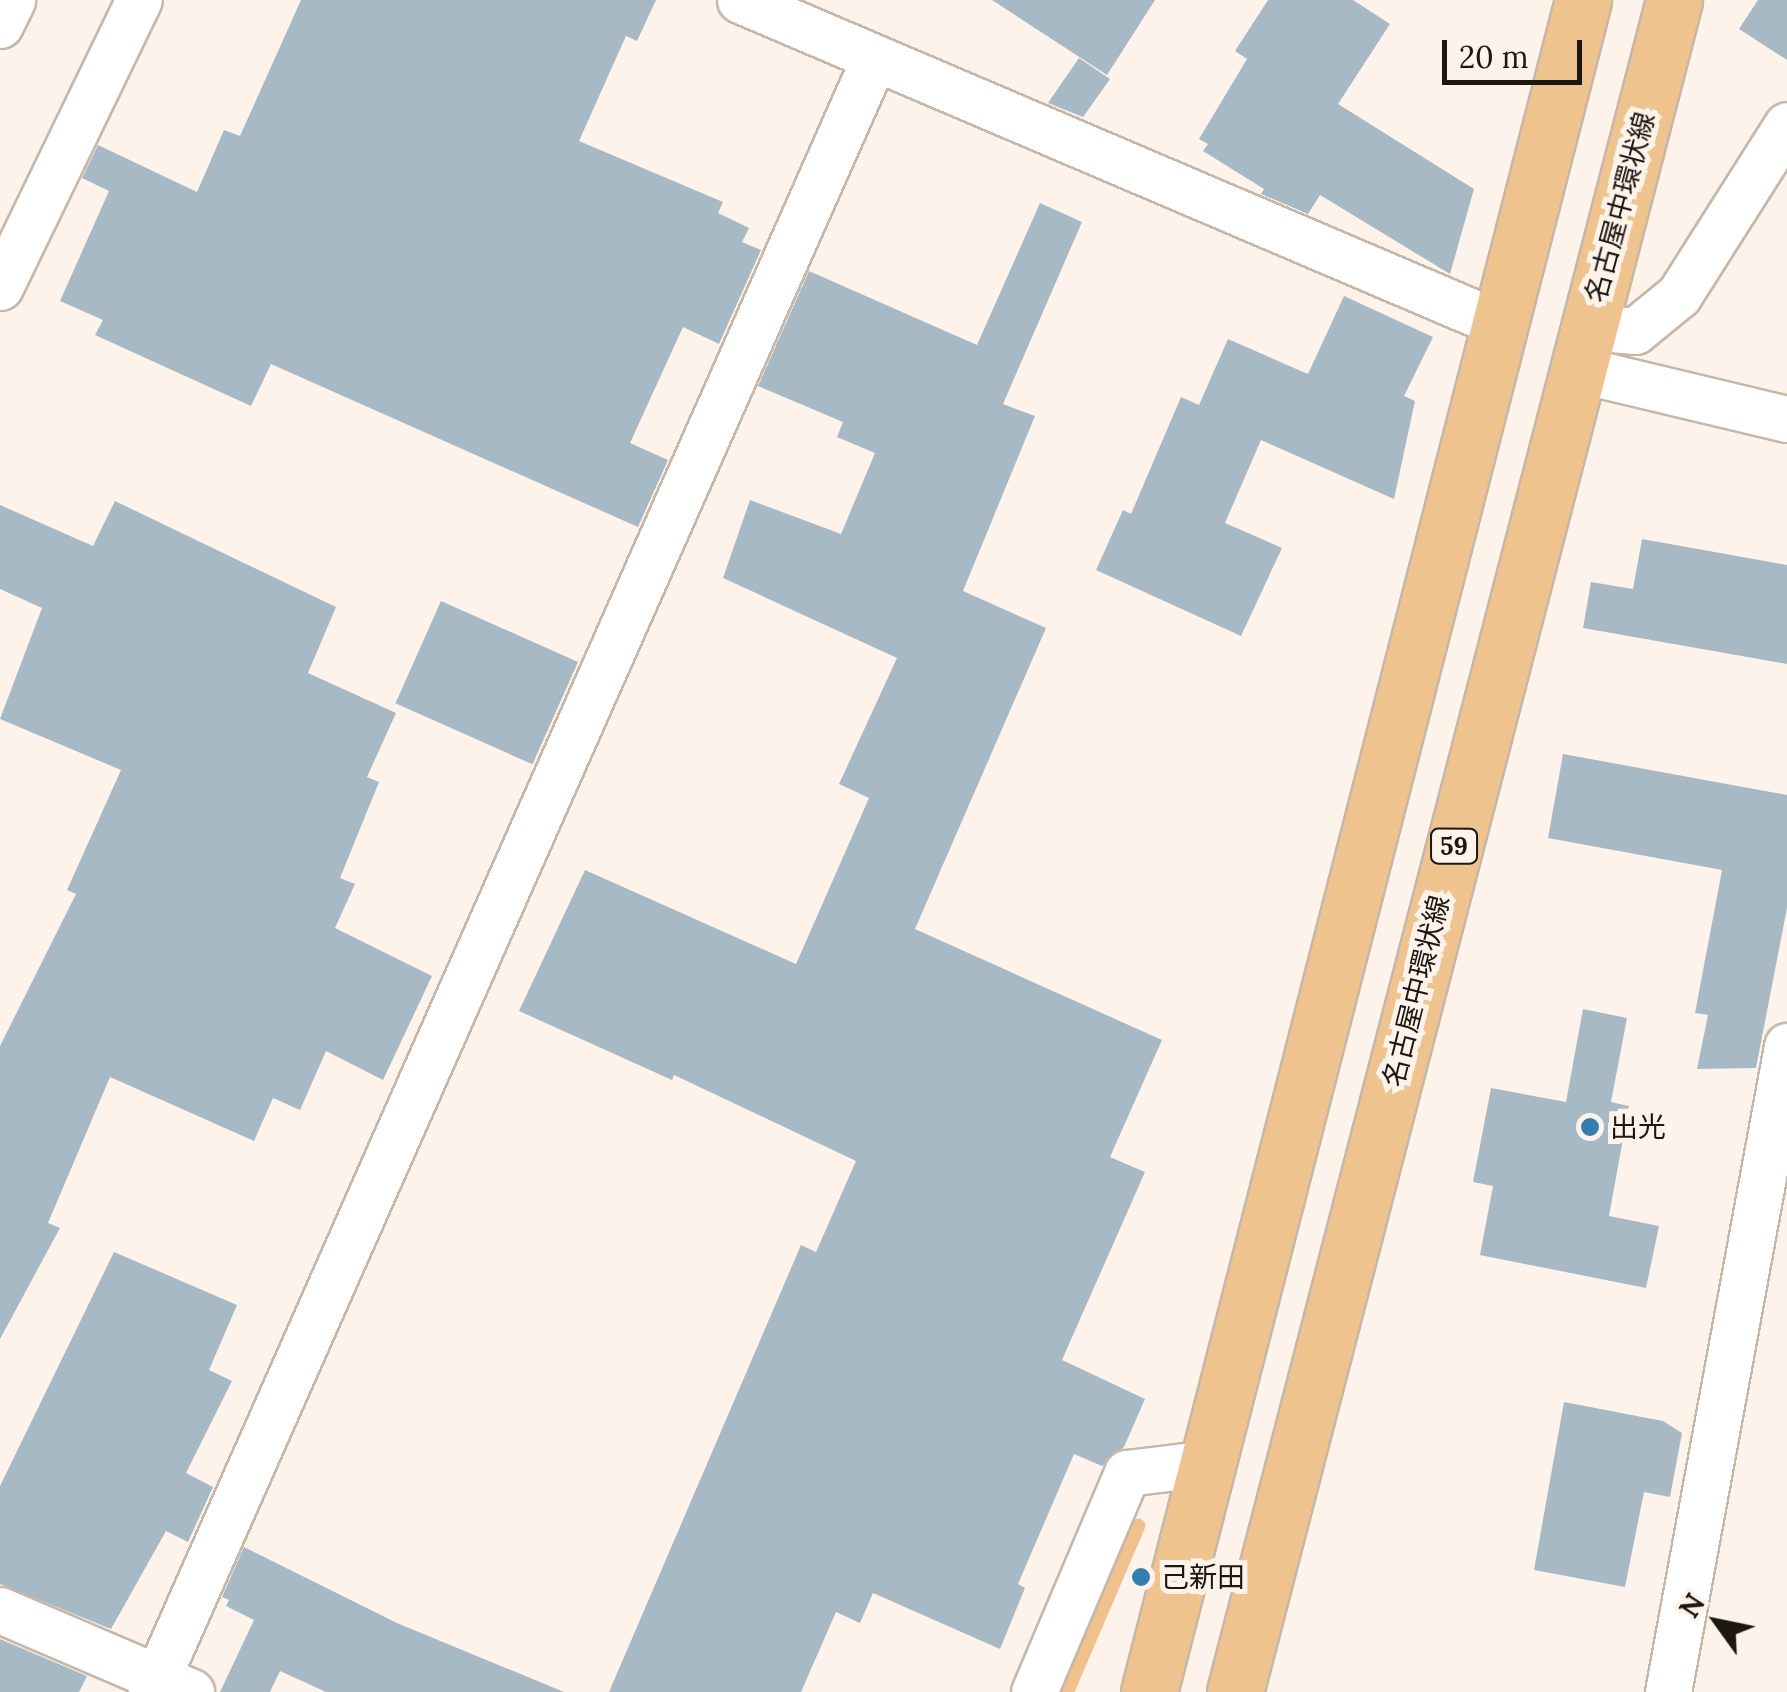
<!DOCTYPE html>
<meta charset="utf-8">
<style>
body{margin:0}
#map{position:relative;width:1787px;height:1692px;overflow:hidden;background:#fdf3ea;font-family:Lora,"Noto Sans JP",serif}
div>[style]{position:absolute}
.stream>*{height:14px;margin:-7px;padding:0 7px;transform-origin:7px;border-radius:7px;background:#f1c18d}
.building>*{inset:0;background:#a8b9c6;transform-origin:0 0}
.roads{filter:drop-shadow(2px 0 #c6b7a8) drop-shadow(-2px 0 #c6b7a8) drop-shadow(0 2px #c6b7a8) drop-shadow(0 -2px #c6b7a8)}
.minor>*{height:45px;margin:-22.5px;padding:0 22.5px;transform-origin:22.5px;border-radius:22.5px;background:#fff}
.primary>*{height:55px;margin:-27.5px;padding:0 27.5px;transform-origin:27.5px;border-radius:27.5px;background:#efc38e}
.dots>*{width:28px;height:28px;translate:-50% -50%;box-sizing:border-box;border:5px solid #fdf3ea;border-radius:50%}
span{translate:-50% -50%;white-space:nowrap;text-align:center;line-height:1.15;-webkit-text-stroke:10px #fdf3ea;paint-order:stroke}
.shield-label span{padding:2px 8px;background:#fdf3ea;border:2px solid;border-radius:8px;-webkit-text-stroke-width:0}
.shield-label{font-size:25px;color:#1d1712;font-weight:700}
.street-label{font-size:28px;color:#1d1712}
.poi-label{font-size:28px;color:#1d1712}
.left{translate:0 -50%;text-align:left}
.north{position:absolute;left:1667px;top:1572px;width:100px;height:100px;-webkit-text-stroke:8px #fdf3ea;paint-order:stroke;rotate:303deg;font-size:28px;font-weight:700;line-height:40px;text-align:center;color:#1d1712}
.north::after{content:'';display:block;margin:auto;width:35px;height:45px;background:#1d1712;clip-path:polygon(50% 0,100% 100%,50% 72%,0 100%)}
.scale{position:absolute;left:1442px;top:40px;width:140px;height:45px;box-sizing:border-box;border:5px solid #1d1712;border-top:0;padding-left:12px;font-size:30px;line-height:35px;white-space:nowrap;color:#1d1712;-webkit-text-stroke:8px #fdf3ea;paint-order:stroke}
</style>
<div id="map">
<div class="stream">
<i style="left:1067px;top:1692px;width:181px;rotate:-66.8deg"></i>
</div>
<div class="building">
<i style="clip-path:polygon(301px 0,656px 0,637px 41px,626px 36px,579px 141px,723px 202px,718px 213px,749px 228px,742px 242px,761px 250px,719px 344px,683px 327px,630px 443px,668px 460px,638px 527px,271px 364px,251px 406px,95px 335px,103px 320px,60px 301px,109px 191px,82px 178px,98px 145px,197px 192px,224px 130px,240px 136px)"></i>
<i style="clip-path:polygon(992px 0,1155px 0,1107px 75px)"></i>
<i style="clip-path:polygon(1268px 0,1353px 0,1390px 24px,1338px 104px,1474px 189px,1450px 274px,1320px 195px,1308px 214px,1261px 194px,1264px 189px,1203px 151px,1208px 144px,1199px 139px,1247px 59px,1235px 51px)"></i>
<i style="clip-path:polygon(1758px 0,1787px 0,1787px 60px,1739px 29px)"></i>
<i style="clip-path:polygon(1079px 58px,1110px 79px,1083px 117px,1048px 103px)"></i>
<i style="clip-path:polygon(1040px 203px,1082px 222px,1003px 404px,1035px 416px,963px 591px,1046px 628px,915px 929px,1162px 1040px,1110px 1157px,1145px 1172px,1062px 1360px,1145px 1399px,1124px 1447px,1102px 1466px,1074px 1454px,1018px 1584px,1025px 1588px,1000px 1649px,873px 1593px,860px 1623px,836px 1612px,801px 1692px,609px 1692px,801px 1245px,816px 1252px,856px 1161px,674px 1075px,672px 1080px,519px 1011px,585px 870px,796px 964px,869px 798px,839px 784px,897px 658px,723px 578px,750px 500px,841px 534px,875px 453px,837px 437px,843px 422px,758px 386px,809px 271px,977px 345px)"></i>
<i style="clip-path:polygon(1344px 296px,1433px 337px,1404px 396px,1415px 401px,1394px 499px,1261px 440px,1225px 523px,1282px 548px,1241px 636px,1096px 570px,1123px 510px,1131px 514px,1181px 397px,1199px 405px,1228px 339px,1308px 374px)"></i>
<i style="clip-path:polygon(115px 501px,336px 607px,308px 673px,396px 713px,367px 777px,379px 782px,340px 878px,355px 884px,335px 928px,432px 976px,383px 1080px,326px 1051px,300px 1110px,273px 1098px,254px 1141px,110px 1077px,48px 1223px,60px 1228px,0 1339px,0 1046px,76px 894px,67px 890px,121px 770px,0 719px,42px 608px,0 589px,0 505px,93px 546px)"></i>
<i style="clip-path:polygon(1642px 539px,1787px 565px,1787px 664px,1583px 628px,1591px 582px,1633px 589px)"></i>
<i style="left:441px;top:601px;width:150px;height:112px;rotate:24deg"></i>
<i style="clip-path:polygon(1563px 754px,1787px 795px,1787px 908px,1756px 1068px,1697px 1069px,1708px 1015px,1695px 1013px,1722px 870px,1548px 838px)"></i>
<i style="clip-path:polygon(1583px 1009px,1627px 1018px,1611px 1102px,1629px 1106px,1609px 1216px,1659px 1226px,1646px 1288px,1480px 1255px,1493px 1186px,1473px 1182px,1491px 1088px,1566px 1102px)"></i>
<i style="clip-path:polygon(114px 1252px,237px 1305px,209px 1370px,232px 1381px,186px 1473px,213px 1487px,188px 1542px,166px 1531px,111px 1629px,0 1584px,0 1486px)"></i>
<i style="clip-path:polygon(1564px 1402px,1663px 1421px,1682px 1433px,1670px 1497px,1644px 1492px,1625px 1587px,1534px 1570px)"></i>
<i style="clip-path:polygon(244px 1547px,397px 1623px,564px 1692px,326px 1692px,280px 1671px,270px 1692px,220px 1692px,254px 1620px,226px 1606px,229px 1600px,222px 1597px)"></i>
<i style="clip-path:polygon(0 1639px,87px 1676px,79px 1692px,0 1692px)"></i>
</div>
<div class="roads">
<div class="minor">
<i style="left:740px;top:0;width:826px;rotate:23.09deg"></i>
<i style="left:0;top:25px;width:28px;rotate:-64deg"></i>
<i style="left:0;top:287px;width:319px;rotate:-64.2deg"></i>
<i style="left:1588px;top:327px;width:47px;rotate:4.9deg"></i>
<i style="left:1635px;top:331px;width:57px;rotate:-39.3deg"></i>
<i style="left:1679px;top:295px;width:201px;rotate:-57.6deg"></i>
<i style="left:1577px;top:369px;width:216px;rotate:13.4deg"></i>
<i style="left:0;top:1610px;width:208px;rotate:23.2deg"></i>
<i style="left:151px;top:1692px;width:1784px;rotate:-66.12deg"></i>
<i style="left:1034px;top:1692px;width:238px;rotate:-67deg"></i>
<i style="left:1127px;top:1473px;width:82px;rotate:-7deg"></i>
<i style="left:1668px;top:1692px;width:657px;rotate:-79.56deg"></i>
</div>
<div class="primary">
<i style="left:1149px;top:1692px;width:1747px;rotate:-75.61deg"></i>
<i style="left:1235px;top:1692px;width:1748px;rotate:-75.45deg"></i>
</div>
</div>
<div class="dots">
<i style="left:1590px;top:1127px;background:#357eb2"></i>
<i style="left:1141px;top:1577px;background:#357eb2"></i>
</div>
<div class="shield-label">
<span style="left:1454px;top:846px">59</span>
</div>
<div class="street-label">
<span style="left:1620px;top:207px;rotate:-75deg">名古屋中環状線</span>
<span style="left:1416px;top:991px;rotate:-76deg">名古屋中環状線</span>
</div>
<div class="poi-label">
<span class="left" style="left:1610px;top:1127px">出光</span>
<span class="left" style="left:1161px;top:1577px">己新田</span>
</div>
<div class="north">N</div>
<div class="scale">20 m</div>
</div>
